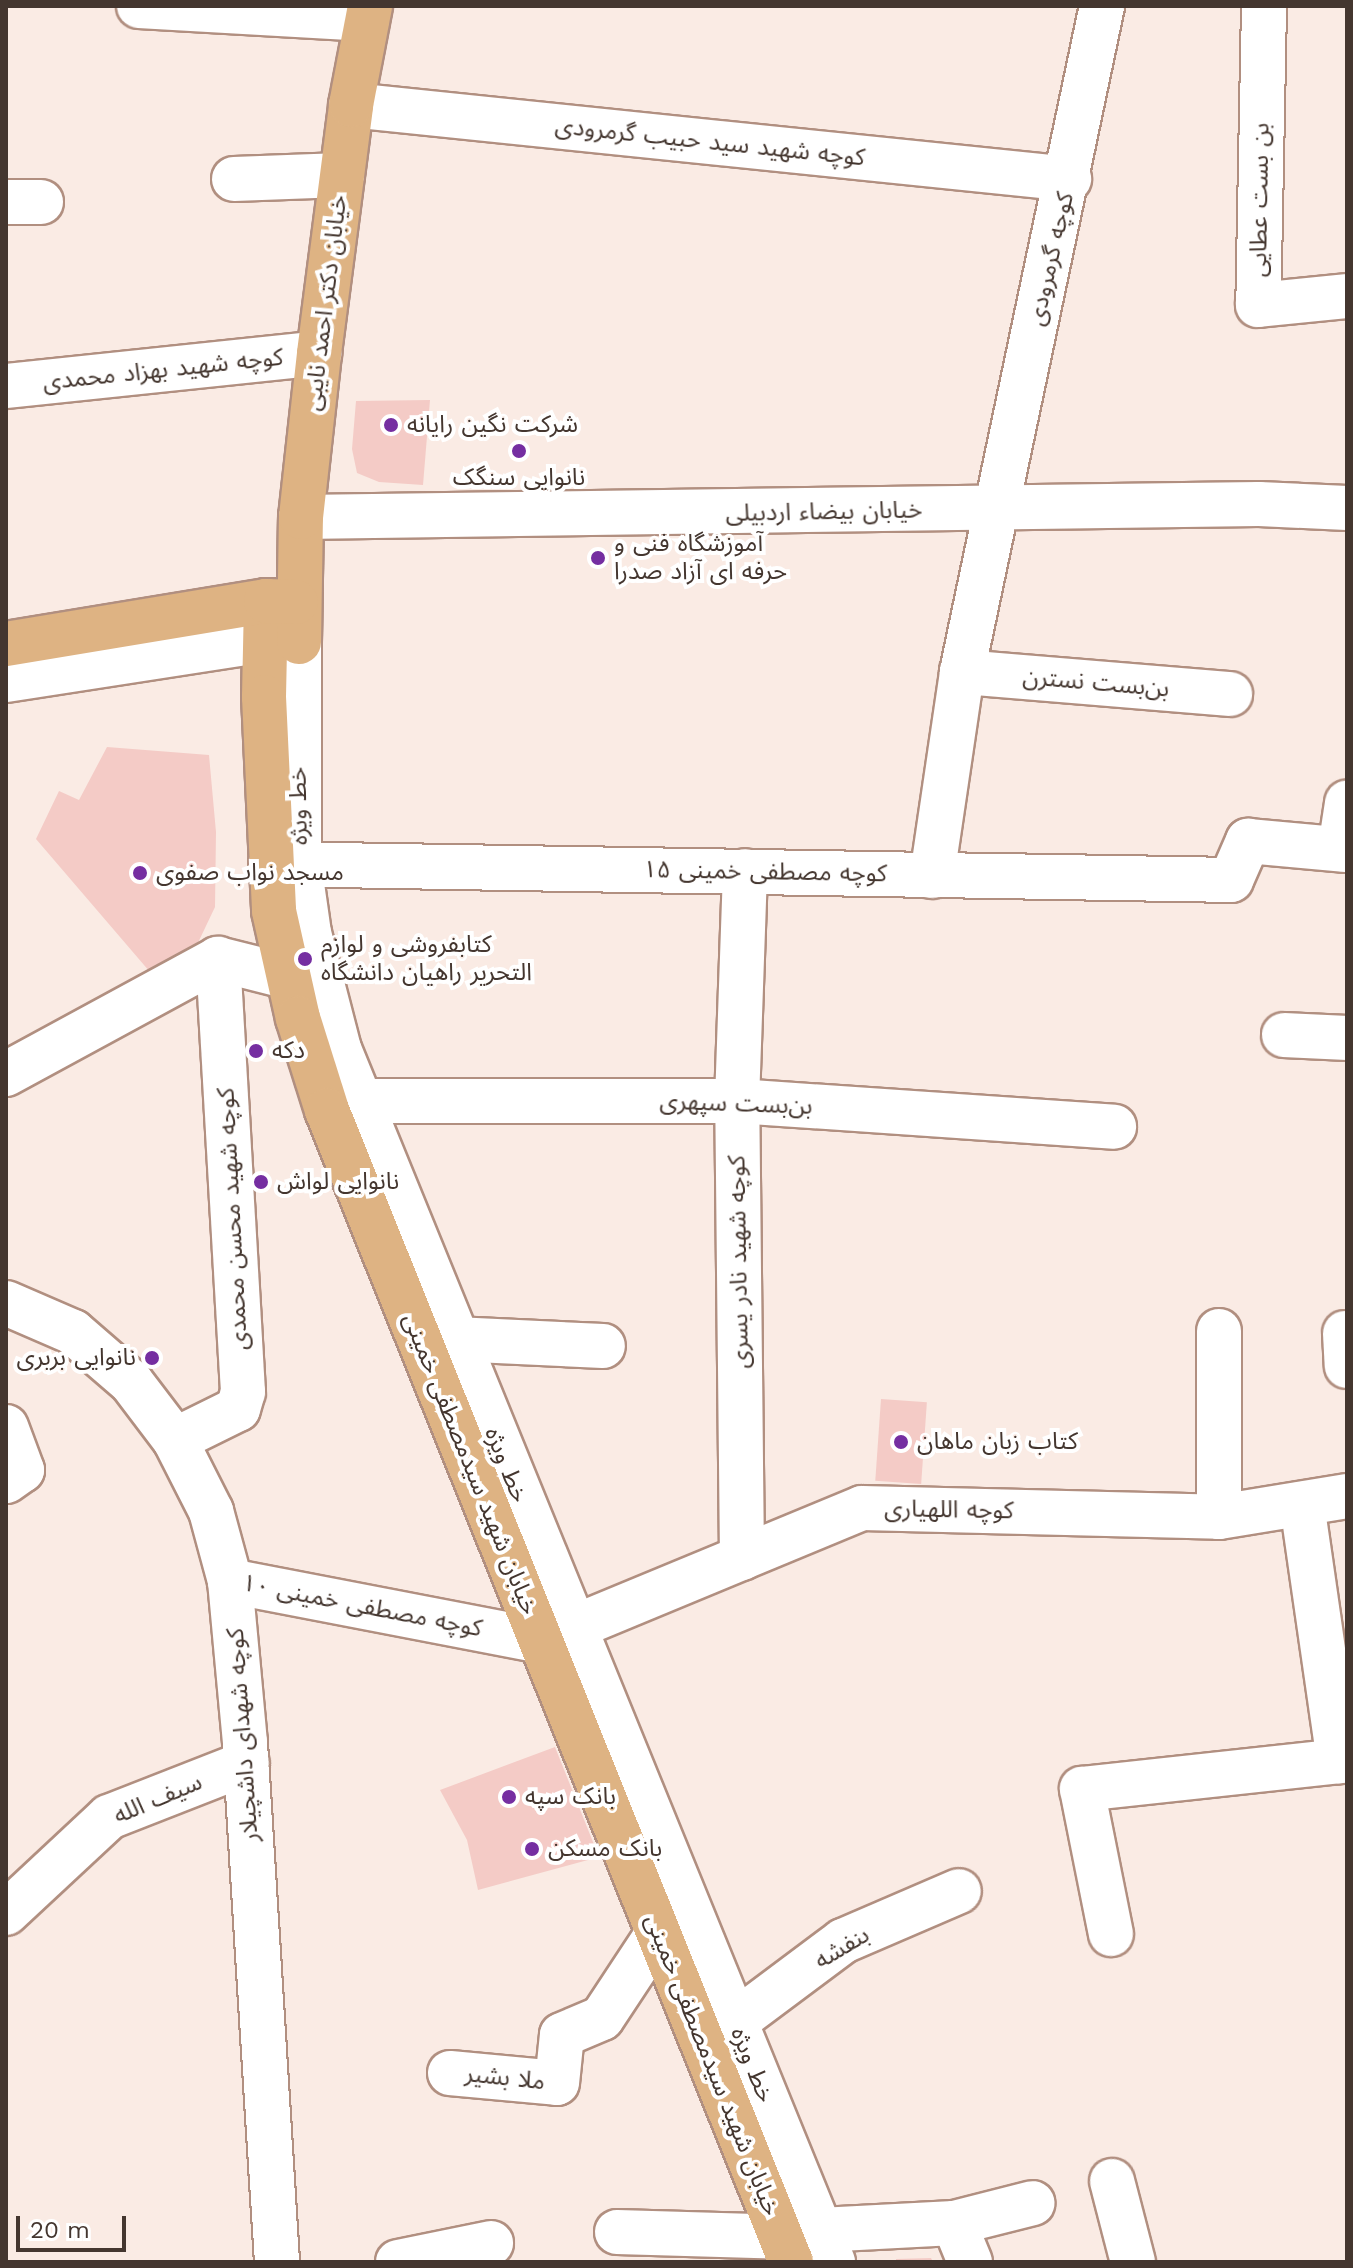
<!DOCTYPE html>
<meta charset="utf-8">
<style>
body{margin:0}
#map{position:relative;width:1353px;height:2268px;overflow:hidden;background:#faebe4;font-family:"Work Sans","Noto Sans Arabic",sans-serif}
div>[style]{position:absolute}
.building>*{inset:0;background:#f4cbc6;transform-origin:0 0}
.roads{filter:drop-shadow(2px 0 #b18f80) drop-shadow(-2px 0 #b18f80) drop-shadow(0 2px #b18f80) drop-shadow(0 -2px #b18f80)}
.minor>*{height:44px;margin:-22px;padding:0 22px;transform-origin:22px;border-radius:22px;background:#fff}
.major>*{height:44px;margin:-22px;padding:0 22px;transform-origin:22px;border-radius:22px;background:#deb383}
.dots>*{width:22px;height:22px;translate:-50% -50%;box-sizing:border-box;border:4px solid #fff;border-radius:50%}
span{translate:-50% -50%;white-space:nowrap;text-align:center;line-height:1.15;-webkit-text-stroke:8px #fff;paint-order:stroke}
.street-label{font-size:24px;color:#44362f}
.poi-label{font-size:24px;color:#44362f}
.left{translate:0 -50%;text-align:left}
.right{translate:-100% -50%;text-align:right}
.frame{position:absolute;inset:0;border:8px solid #44362f;pointer-events:none}
.scale{position:absolute;left:16px;top:2216px;width:110px;height:36px;box-sizing:border-box;border:4px solid #44362f;border-top:0;padding-left:10px;font-size:24px;line-height:28px;white-space:nowrap;color:#44362f;-webkit-text-stroke:6px #fff;paint-order:stroke}
</style>
<div id="map">
<div class="building">
<i style="clip-path:polygon(430px 400px,423px 485px,379px 482px,357px 473px,352px 449px,356px 401px)"></i>
<i style="clip-path:polygon(107px 747px,209px 755px,216px 832px,215px 907px,196px 947px,150px 972px,36px 839px,59px 791px,79px 800px)"></i>
<i style="left:881px;top:1399px;width:46px;height:82px;rotate:4deg"></i>
<i style="clip-path:polygon(555px 1747px,599px 1857px,478px 1890px,467px 1840px,440px 1790px)"></i>
<i style="clip-path:polygon(931px 2258px,933px 2262px,896px 2262px,896px 2259px)"></i>
</div>
<div class="roads">
<div class="minor">
<i style="left:139px;top:6px;width:228px;rotate:3.3deg"></i>
<i style="left:1264px;top:6px;width:299px;rotate:91.1deg"></i>
<i style="left:1258px;top:305px;width:89px;rotate:-5.8deg"></i>
<i style="left:351px;top:105px;width:722px;rotate:5.88deg"></i>
<i style="left:234px;top:179px;width:108px;rotate:-2.1deg"></i>
<i style="left:6px;top:202px;width:35px"></i>
<i style="left:6px;top:386px;width:315px;rotate:-6deg"></i>
<i style="left:301px;top:517px;width:958px;rotate:-0.78deg"></i>
<i style="left:1259px;top:504px;width:88px;rotate:2.6deg"></i>
<i style="left:962px;top:672px;width:269px;rotate:4.7deg"></i>
<i style="left:6px;top:680px;width:262px;rotate:-8.8deg"></i>
<i style="left:265px;top:640px;width:34px;rotate:3deg"></i>
<i style="left:299px;top:642px;width:221px;rotate:90deg"></i>
<i style="left:299px;top:863px;width:71px;rotate:81.9deg"></i>
<i style="left:309px;top:933px;width:120px;rotate:75.5deg"></i>
<i style="left:339px;top:1049px;width:1310px;rotate:67.84deg"></i>
<i style="left:1340px;top:849px;width:47px;rotate:-81.3deg"></i>
<i style="left:271px;top:864px;width:960px;rotate:0.95deg"></i>
<i style="left:1231px;top:880px;width:43px;rotate:-66.4deg"></i>
<i style="left:1248px;top:841px;width:99px;rotate:5.2deg"></i>
<i style="left:932px;top:876px;width:206px;rotate:-81.6deg"></i>
<i style="left:962px;top:672px;width:681px;rotate:-78.13deg"></i>
<i style="left:1284px;top:1035px;width:63px;rotate:2.7deg"></i>
<i style="left:6px;top:1074px;width:241px;rotate:-28.5deg"></i>
<i style="left:218px;top:959px;width:73px;rotate:14.2deg"></i>
<i style="left:333px;top:1108px;width:25px;rotate:-16deg"></i>
<i style="left:357px;top:1101px;width:380px"></i>
<i style="left:737px;top:1101px;width:378px;rotate:3.9deg"></i>
<i style="left:6px;top:1303px;width:73px;rotate:23.4deg"></i>
<i style="left:73px;top:1332px;width:77px;rotate:40.8deg"></i>
<i style="left:131px;top:1382px;width:73px;rotate:52.8deg"></i>
<i style="left:175px;top:1440px;width:80px;rotate:63.1deg"></i>
<i style="left:211px;top:1511px;width:73px;rotate:74.8deg"></i>
<i style="left:230px;top:1581px;width:163px;rotate:84.7deg"></i>
<i style="left:245px;top:1743px;width:520px;rotate:86.47deg"></i>
<i style="left:1345px;top:1333px;width:33px;rotate:87deg"></i>
<i style="left:432px;top:1348px;width:24px;rotate:-22deg"></i>
<i style="left:454px;top:1339px;width:149px;rotate:2.7deg"></i>
<i style="left:6px;top:1427px;width:46px;rotate:69.6deg"></i>
<i style="left:22px;top:1470px;width:19px;rotate:145deg"></i>
<i style="left:175px;top:1440px;width:70px;rotate:-26.2deg"></i>
<i style="left:238px;top:1409px;width:18px;rotate:-74deg"></i>
<i style="left:243px;top:1392px;width:434px;rotate:-93.3deg"></i>
<i style="left:1302px;top:1504px;width:260px;rotate:81.8deg"></i>
<i style="left:1219px;top:1517px;width:186px;rotate:-90deg"></i>
<i style="left:742px;top:1558px;width:457px;rotate:-90.6deg"></i>
<i style="left:737px;top:1101px;width:230px;rotate:-88deg"></i>
<i style="left:230px;top:1581px;width:317px;rotate:10.9deg"></i>
<i style="left:541px;top:1641px;width:347px;rotate:-22.5deg"></i>
<i style="left:862px;top:1508px;width:357px;rotate:1.4deg"></i>
<i style="left:1219px;top:1517px;width:130px;rotate:-9.3deg"></i>
<i style="left:6px;top:1913px;width:141px;rotate:-43deg"></i>
<i style="left:109px;top:1817px;width:148px;rotate:-21.4deg"></i>
<i style="left:1111px;top:1934px;width:148px;rotate:-101.3deg"></i>
<i style="left:1082px;top:1789px;width:267px;rotate:-6.2deg"></i>
<i style="left:712px;top:2039px;width:164px;rotate:-36.8deg"></i>
<i style="left:843px;top:1941px;width:126px;rotate:-23.3deg"></i>
<i style="left:450px;top:2073px;width:107px;rotate:5.3deg"></i>
<i style="left:557px;top:2083px;width:48px;rotate:-84.1deg"></i>
<i style="left:562px;top:2035px;width:43px;rotate:-23deg"></i>
<i style="left:602px;top:2018px;width:102px;rotate:-56.6deg"></i>
<i style="left:1112px;top:2181px;width:84px;rotate:75.5deg"></i>
<i style="left:954px;top:2223px;width:42px;rotate:67.7deg"></i>
<i style="left:617px;top:2232px;width:164px;rotate:1.7deg"></i>
<i style="left:793px;top:2240px;width:29px;rotate:-20deg"></i>
<i style="left:820px;top:2230px;width:134px;rotate:-3deg"></i>
<i style="left:954px;top:2223px;width:81px;rotate:-14.2deg"></i>
<i style="left:398px;top:2262px;width:95px;rotate:-11.5deg"></i>
</div>
<div class="major">
<i style="left:266px;top:601px;width:96px;rotate:91.2deg"></i>
<i style="left:264px;top:697px;width:214px;rotate:87.3deg"></i>
<i style="left:274px;top:911px;width:110px;rotate:77.4deg"></i>
<i style="left:298px;top:1018px;width:96px;rotate:72.5deg"></i>
<i style="left:327px;top:1110px;width:1242px;rotate:68.06deg"></i>
<i style="left:299px;top:642px;width:125px;rotate:-89.1deg"></i>
<i style="left:301px;top:517px;width:165px;rotate:-83.7deg"></i>
<i style="left:319px;top:353px;width:250px;rotate:-82.6deg"></i>
<i style="left:351px;top:105px;width:101px;rotate:-79.1deg"></i>
<i style="left:6px;top:644px;width:264px;rotate:-9.4deg"></i>
<i style="left:266px;top:601px;width:30px;rotate:2deg"></i>
</div>
</div>
<div class="dots">
<i style="left:391px;top:425px;background:#752ea1"></i>
<i style="left:519px;top:451px;background:#752ea1"></i>
<i style="left:598px;top:558px;background:#752ea1"></i>
<i style="left:140px;top:873px;background:#752ea1"></i>
<i style="left:305px;top:959px;background:#752ea1"></i>
<i style="left:256px;top:1051px;background:#752ea1"></i>
<i style="left:261px;top:1182px;background:#752ea1"></i>
<i style="left:152px;top:1358px;background:#752ea1"></i>
<i style="left:901px;top:1442px;background:#752ea1"></i>
<i style="left:509px;top:1797px;background:#752ea1"></i>
<i style="left:532px;top:1849px;background:#752ea1"></i>
</div>
<div class="street-label">
<span style="left:710px;top:142px;rotate:6deg">کوچه شهید سید حبیب گرمرودی</span>
<span style="left:1260px;top:200px;rotate:-89deg">بن بست عطایی</span>
<span style="left:1051px;top:259px;rotate:-77deg">کوچه گرمرودی</span>
<span style="left:326px;top:303px;rotate:-83deg">خیابان دکتر احمد نایبی</span>
<span style="left:163px;top:370px;rotate:-6deg">کوچه شهید بهزاد محمدی</span>
<span style="left:824px;top:512px;rotate:-1deg">خیابان بیضاء اردبیلی</span>
<span style="left:1096px;top:683px;rotate:5deg">بن‌بست نسترن</span>
<span style="left:299px;top:806px;rotate:-91deg">خط ویژه</span>
<span style="left:765px;top:872px;rotate:1deg">کوچه مصطفی خمینی ۱۵</span>
<span style="left:736px;top:1104px;rotate:2deg">بن‌بست سپهری</span>
<span style="left:233px;top:1219px;rotate:-93deg">کوچه شهید محسن محمدی</span>
<span style="left:739px;top:1262px;rotate:-91deg">کوچه شهید نادر یسری</span>
<span style="left:470px;top:1464px;rotate:68deg">خیابان شهید سیدمصطفی خمینی</span>
<span style="left:506px;top:1465px;rotate:68deg">خط ویژه</span>
<span style="left:949px;top:1510px;rotate:1deg">کوچه اللهیاری</span>
<span style="left:362px;top:1606px;rotate:11deg">کوچه مصطفی خمینی ۱۰</span>
<span style="left:243px;top:1735px;rotate:-94deg">کوچه شهدای داشچیلار</span>
<span style="left:158px;top:1799px;rotate:-23deg">سیف الله</span>
<span style="left:842px;top:1948px;rotate:-31deg">بنفشه</span>
<span style="left:712px;top:2065px;rotate:68deg">خیابان شهید سیدمصطفی خمینی</span>
<span style="left:752px;top:2065px;rotate:68deg">خط ویژه</span>
<span style="left:505px;top:2078px;rotate:6deg">ملا بشیر</span>
</div>
<div class="poi-label">
<span class="left" style="left:407px;top:425px">شرکت نگین رایانه</span>
<span style="left:519px;top:478px">نانوایی سنگک</span>
<span class="left" style="left:614px;top:558px">آموزشگاه فنی و<br>حرفه ای آزاد صدرا</span>
<span class="left" style="left:156px;top:873px">مسجد نواب صفوی</span>
<span class="left" style="left:321px;top:959px">کتابفروشی و لوازم<br>التحریر راهیان دانشگاه</span>
<span class="left" style="left:272px;top:1051px">دکه</span>
<span class="left" style="left:277px;top:1182px">نانوایی لواش</span>
<span class="right" style="left:136px;top:1358px">نانوایی بربری</span>
<span class="left" style="left:917px;top:1442px">کتاب زبان ماهان</span>
<span class="left" style="left:525px;top:1797px">بانک سپه</span>
<span class="left" style="left:548px;top:1849px">بانک مسکن</span>
</div>
<div class="frame"></div>
<div class="scale">20 m</div>
</div>
